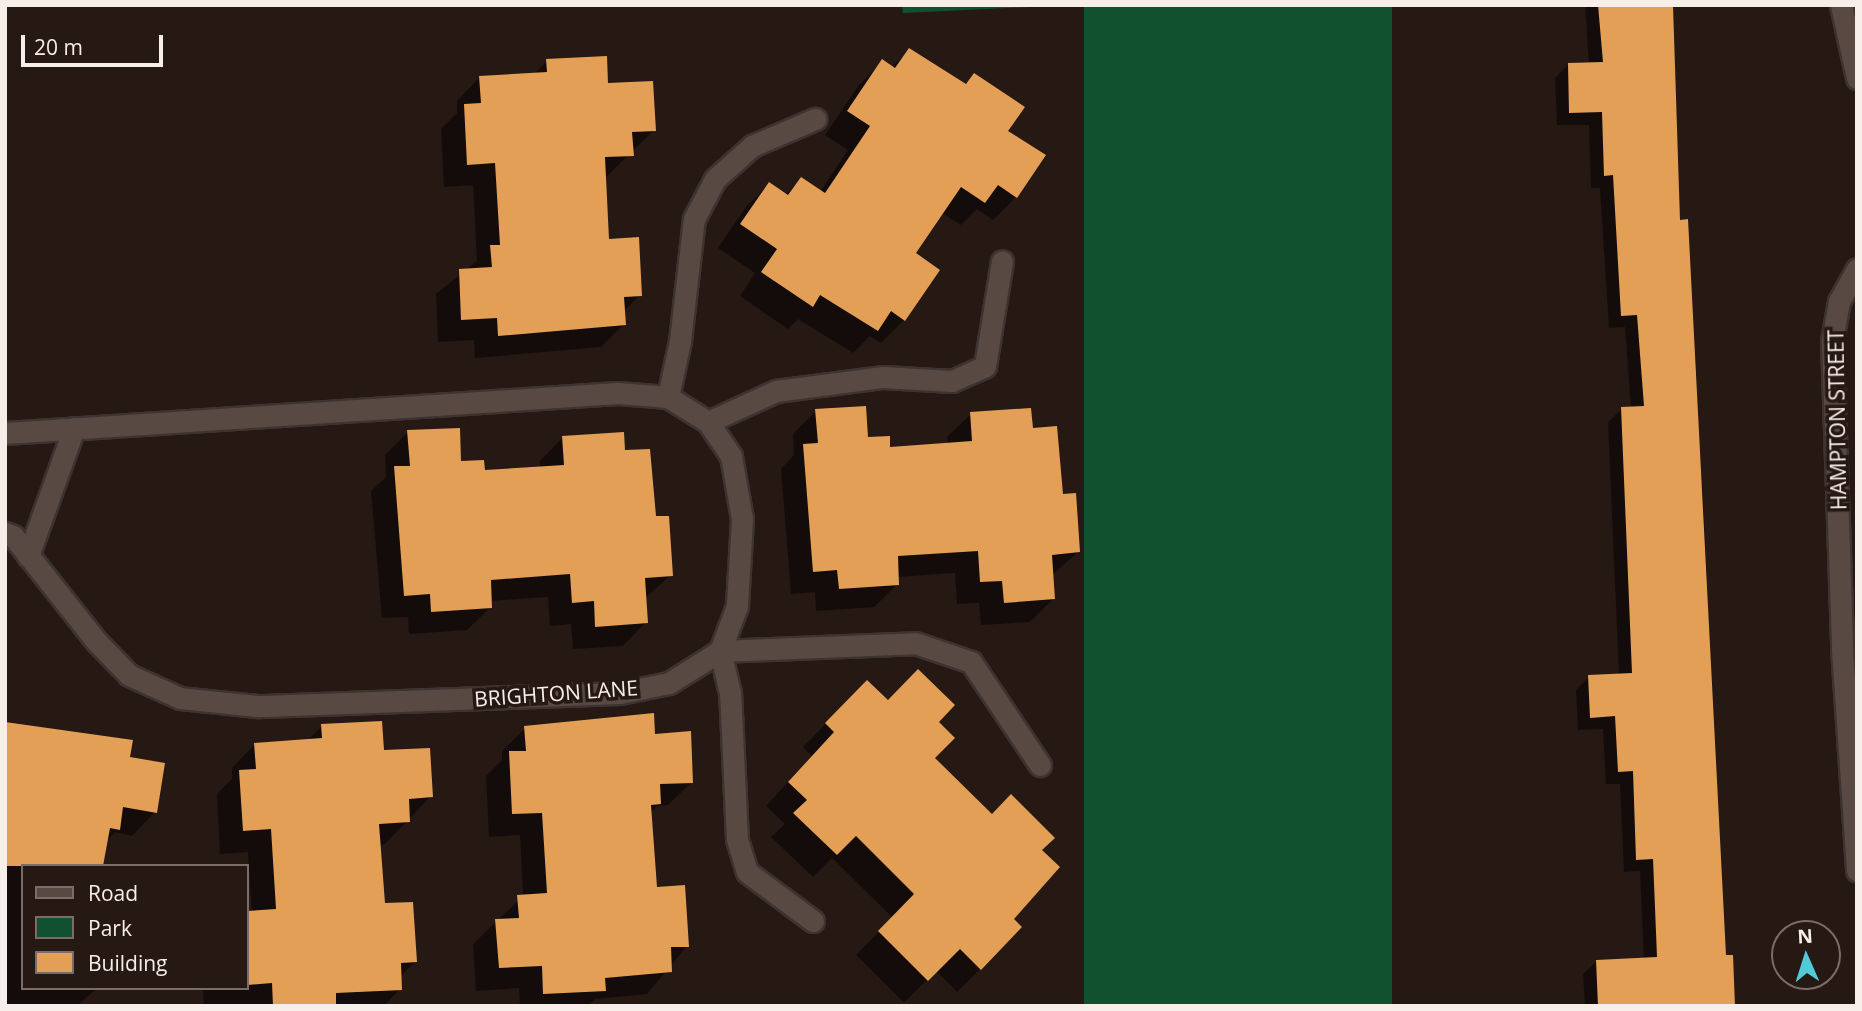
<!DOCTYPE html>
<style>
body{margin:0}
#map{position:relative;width:1862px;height:1011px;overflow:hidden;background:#261813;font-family:"Open Sans",sans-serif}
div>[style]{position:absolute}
.green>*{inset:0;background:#115130;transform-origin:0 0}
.shadow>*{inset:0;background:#0007}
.building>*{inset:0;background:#e49f56}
.roads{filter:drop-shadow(2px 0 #3d3330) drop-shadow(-2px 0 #3d3330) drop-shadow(0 2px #3d3330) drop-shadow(0 -2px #3d3330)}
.minor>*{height:21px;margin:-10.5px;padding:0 10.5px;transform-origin:10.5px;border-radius:10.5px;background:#594943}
span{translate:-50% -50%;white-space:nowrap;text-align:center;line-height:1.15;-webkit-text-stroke:7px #261813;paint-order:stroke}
.street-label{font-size:21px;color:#f7ede9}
.frame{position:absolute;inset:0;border:7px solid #f7ede9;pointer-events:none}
.legend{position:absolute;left:21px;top:864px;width:228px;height:126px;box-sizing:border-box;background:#261813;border:2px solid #7a6d69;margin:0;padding:9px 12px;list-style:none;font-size:21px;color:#f7ede9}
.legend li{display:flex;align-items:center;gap:14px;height:35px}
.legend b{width:35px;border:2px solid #7a6d69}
.north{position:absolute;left:1771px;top:920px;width:70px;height:70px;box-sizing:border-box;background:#261813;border:2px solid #7a6d69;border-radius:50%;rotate:357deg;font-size:19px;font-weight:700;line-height:28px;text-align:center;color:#f7ede9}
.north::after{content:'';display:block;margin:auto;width:24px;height:32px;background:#52cbd9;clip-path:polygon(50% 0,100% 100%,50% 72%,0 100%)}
.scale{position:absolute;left:21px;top:35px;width:142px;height:32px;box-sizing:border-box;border:4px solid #f7ede9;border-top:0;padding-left:9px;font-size:21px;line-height:24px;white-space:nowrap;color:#f7ede9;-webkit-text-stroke:5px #261813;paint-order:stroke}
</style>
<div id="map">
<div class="green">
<i style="clip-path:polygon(902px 5px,1073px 5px,903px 13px)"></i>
<i style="left:1084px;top:5px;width:308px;height:1003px"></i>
</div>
<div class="shadow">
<i style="clip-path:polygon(1585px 5px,1673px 5px,1678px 222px,1703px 494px,1724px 957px,1733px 1006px,1585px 1006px,1583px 974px,1597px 961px,1644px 960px,1640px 871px,1624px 872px,1620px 784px,1606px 784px,1603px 729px,1578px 730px,1576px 690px,1589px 677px,1619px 675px,1608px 422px,1622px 409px,1631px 408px,1625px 327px,1609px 328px,1600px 188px,1591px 188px,1589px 125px,1557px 125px,1555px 78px,1568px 65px,1589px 64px)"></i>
<i style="clip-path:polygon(909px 50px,964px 85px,974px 76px,1006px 131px,1016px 197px,993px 220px,977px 209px,961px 225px,942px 213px,914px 254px,904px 320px,881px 343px,870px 336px,853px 353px,798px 319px,788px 329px,740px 296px,755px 273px,718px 248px,746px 207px,769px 184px,785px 195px,801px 179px,820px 192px,848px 150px,825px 135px,859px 85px,882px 62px,891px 68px)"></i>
<i style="clip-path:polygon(547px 61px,607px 85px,654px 130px,604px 179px,608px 241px,640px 295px,623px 312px,624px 324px,601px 347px,475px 358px,474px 340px,438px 342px,436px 294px,477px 261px,473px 185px,444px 187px,441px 129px,457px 113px,457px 101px,480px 77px,533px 75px)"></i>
<i style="clip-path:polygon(816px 411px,889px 449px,948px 444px,947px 437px,971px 414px,1031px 430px,1061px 495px,1078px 552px,1052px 575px,1053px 599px,1030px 622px,981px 625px,979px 603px,957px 604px,955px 573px,897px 577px,898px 584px,874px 607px,816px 611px,815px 592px,791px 594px,781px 469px,794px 455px,793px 434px)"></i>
<i style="clip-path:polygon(408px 432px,460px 463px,483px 471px,540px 468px,540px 461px,563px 437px,623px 452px,654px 518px,671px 575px,644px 599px,646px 622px,623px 646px,573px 649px,571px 624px,550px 626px,548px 597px,490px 601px,491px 607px,467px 630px,409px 634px,408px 617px,382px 618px,371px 491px,386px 477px,385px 455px)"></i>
<i style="clip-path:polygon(867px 682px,888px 703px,936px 722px,932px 758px,991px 817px,1040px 850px,1012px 919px,980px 969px,957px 992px,936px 971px,904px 1003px,856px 955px,893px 918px,832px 858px,813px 877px,771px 837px,785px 824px,766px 806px,812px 756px,803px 747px)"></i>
<i style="clip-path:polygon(5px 726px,128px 759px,155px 812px,132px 836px,115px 832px,106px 842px,23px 866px,23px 988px,97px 988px,77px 1006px,5px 1006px)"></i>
<i style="clip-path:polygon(322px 726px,382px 752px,431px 796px,385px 844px,379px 845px,383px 905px,415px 962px,400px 977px,400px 989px,384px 1006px,204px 1006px,203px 988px,247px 988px,247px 912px,252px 912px,248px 852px,220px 854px,217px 794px,232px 779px,232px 768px,255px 744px,308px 740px)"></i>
<i style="clip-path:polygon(525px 728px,653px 735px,692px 782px,668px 805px,657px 806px,650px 813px,655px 889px,687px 946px,647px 994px,595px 999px,588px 1006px,520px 1006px,519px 988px,476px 991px,473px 944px,523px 896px,520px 835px,489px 837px,486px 776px,502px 760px,502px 751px)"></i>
</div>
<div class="building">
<i style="clip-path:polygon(1598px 5px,1673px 5px,1680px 220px,1688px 219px,1726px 955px,1733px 955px,1735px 1006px,1598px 1006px,1596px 960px,1657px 957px,1653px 859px,1636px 860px,1633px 771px,1618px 772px,1615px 716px,1590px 718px,1588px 675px,1632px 673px,1621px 407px,1644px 406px,1637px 315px,1621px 316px,1613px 175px,1604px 176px,1602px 112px,1569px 113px,1568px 63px,1603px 62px)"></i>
<i style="clip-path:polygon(909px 48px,966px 84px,974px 73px,1025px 107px,1008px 131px,1046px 155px,1017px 198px,998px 185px,985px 203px,961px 187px,916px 253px,940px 270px,905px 321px,891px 311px,878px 331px,820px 295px,813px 307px,761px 272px,777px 249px,740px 224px,769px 182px,788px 195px,801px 177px,825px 193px,870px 126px,847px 111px,882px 59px,895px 68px)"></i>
<i style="clip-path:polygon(607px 56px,608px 83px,653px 81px,656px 131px,632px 132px,634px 156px,605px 157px,609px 239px,639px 237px,642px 296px,624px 297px,626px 325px,498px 336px,497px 318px,461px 320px,459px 269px,492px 267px,490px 245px,500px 245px,495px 163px,467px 165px,464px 104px,481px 103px,479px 76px,547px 72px,546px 59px)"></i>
<i style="clip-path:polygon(866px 406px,868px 437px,890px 436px,890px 447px,972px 441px,970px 412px,1031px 408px,1033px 428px,1057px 426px,1063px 494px,1076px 493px,1080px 552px,1052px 555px,1055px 599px,1004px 603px,1002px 581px,980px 582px,978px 551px,898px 556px,899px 585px,839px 589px,837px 570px,813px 572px,803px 444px,818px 443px,815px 409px)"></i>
<i style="clip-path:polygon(460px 428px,461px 461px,484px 460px,485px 470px,564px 465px,562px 436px,624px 432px,625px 450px,650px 449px,656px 516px,669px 516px,673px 576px,645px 578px,648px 623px,595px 627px,594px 601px,572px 603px,570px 574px,491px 580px,492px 608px,431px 612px,430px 594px,404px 596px,394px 466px,410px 466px,407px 430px)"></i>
<i style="clip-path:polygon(918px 669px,955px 705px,939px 722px,955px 738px,935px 758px,992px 814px,1011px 794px,1055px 838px,1042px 850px,1060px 867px,1014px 919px,1022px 927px,981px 970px,960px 949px,928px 981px,878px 931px,914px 894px,856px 836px,837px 855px,793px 813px,807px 800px,788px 782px,834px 732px,825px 723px,867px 680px,888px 700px)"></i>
<i style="clip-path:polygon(654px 713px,655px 734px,691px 731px,693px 783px,660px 784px,661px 804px,651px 805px,657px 887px,685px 885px,689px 947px,671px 947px,672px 972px,605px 978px,606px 991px,543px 994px,542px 966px,499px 968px,495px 919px,519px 918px,517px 895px,547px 893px,542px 813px,512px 814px,509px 751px,526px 751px,524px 726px)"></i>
<i style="clip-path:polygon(382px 721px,384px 750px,430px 748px,433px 797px,409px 799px,410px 822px,379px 824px,385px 903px,413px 902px,417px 962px,401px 963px,402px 990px,336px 993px,336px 1006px,273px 1006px,272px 983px,247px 985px,247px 911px,276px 909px,271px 829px,243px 831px,239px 770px,256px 769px,254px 743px,322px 738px,321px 724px)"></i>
<i style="clip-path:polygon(5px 722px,133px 740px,130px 757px,165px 763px,157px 813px,123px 807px,120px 830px,110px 828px,103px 866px,5px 866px)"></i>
</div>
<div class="roads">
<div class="minor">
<i style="left:1841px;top:5px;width:75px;rotate:77.6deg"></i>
<i style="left:1857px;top:269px;width:37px;rotate:119deg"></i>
<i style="left:1839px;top:301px;width:41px;rotate:99.9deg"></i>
<i style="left:1832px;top:341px;width:308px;rotate:88.1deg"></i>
<i style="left:1842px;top:649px;width:222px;rotate:86.1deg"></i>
<i style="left:668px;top:397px;width:57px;rotate:-77.9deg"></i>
<i style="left:680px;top:341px;width:123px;rotate:-83.5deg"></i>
<i style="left:694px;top:219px;width:45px;rotate:-62.3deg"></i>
<i style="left:715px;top:179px;width:50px;rotate:-41.7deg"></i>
<i style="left:752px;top:146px;width:69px;rotate:-23.2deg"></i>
<i style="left:708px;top:422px;width:75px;rotate:-24.5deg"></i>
<i style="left:776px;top:391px;width:108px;rotate:-7.5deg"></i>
<i style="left:883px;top:377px;width:69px;rotate:3.3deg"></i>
<i style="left:952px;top:381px;width:36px;rotate:-24deg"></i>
<i style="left:985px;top:366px;width:106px;rotate:-80.8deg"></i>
<i style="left:5px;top:433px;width:614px;rotate:-3.73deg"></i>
<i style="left:618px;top:393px;width:50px;rotate:4.6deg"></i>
<i style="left:668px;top:397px;width:47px;rotate:32deg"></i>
<i style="left:708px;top:422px;width:41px;rotate:55.9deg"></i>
<i style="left:731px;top:456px;width:64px;rotate:80.1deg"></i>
<i style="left:742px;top:519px;width:87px;rotate:93.3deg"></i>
<i style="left:737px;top:606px;width:48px;rotate:110.7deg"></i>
<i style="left:720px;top:651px;width:60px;rotate:147.9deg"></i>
<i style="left:669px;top:683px;width:50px;rotate:168.5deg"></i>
<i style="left:620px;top:693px;width:363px;rotate:177.9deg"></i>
<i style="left:257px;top:706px;width:77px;rotate:-174.1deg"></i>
<i style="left:180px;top:698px;width:56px;rotate:-155.7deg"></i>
<i style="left:129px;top:675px;width:47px;rotate:-134.1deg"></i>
<i style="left:96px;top:641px;width:134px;rotate:-128.3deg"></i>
<i style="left:13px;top:536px;width:9px;rotate:-159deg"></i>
<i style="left:28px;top:556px;width:136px;rotate:-70.2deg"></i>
<i style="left:813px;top:921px;width:82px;rotate:-143.4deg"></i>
<i style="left:747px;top:872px;width:34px;rotate:-107deg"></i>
<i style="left:737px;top:839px;width:146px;rotate:-92.7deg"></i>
<i style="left:730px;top:693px;width:43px;rotate:-103.4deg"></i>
<i style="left:720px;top:651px;width:195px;rotate:-2.3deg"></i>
<i style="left:915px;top:643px;width:59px;rotate:18.7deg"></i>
<i style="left:971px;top:662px;width:124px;rotate:56.2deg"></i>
</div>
</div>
<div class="street-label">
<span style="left:1837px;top:420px;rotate:-91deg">HAMPTON STREET</span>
<span style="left:556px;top:693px;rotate:-4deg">BRIGHTON LANE</span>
</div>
<div class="frame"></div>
<ul class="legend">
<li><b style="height:9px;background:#594943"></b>Road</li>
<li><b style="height:19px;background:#115130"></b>Park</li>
<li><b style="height:19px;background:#e49f56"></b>Building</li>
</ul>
<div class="north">N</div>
<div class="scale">20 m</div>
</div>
